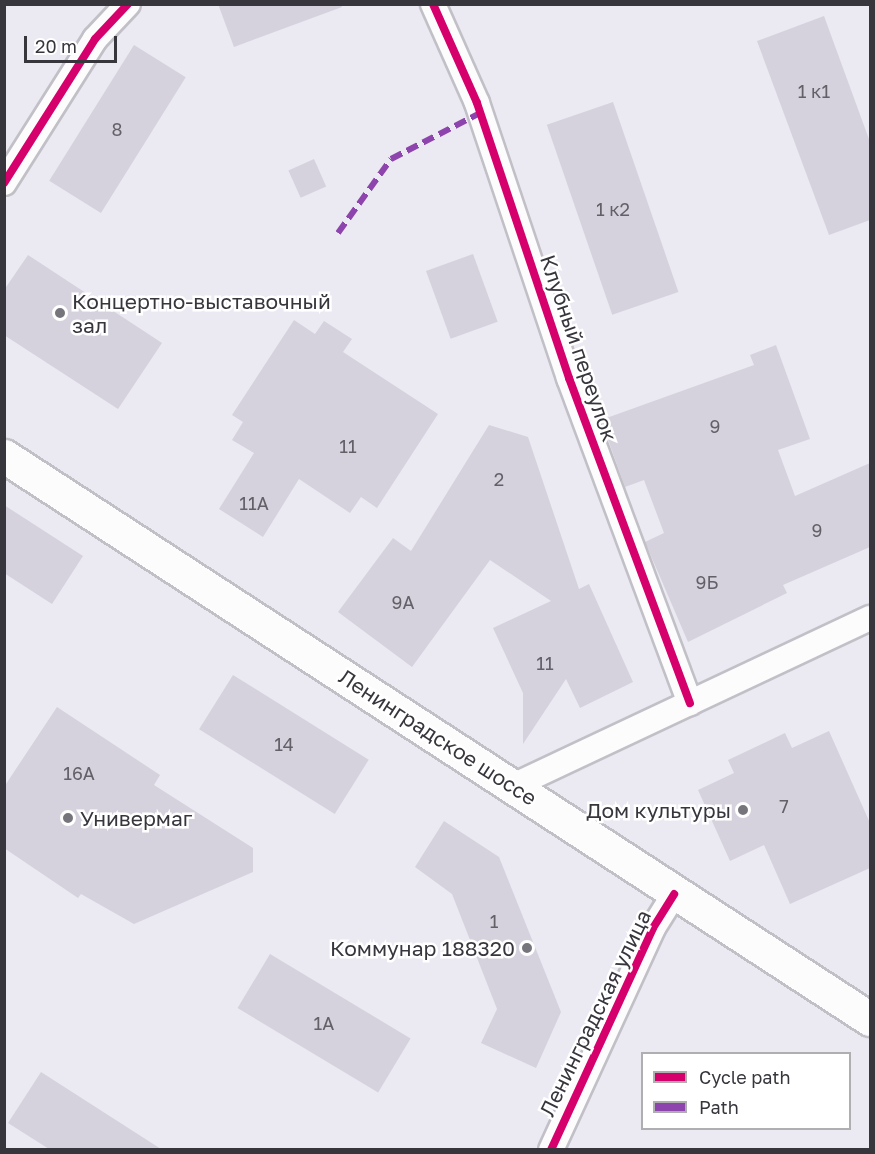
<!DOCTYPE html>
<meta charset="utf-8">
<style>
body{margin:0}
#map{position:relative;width:875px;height:1154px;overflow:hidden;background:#ebe9f2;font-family:"Golos Text",sans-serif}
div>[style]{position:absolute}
.building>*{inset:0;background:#d5d2dd;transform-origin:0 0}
.roads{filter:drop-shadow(2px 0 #c2c0c7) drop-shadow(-2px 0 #c2c0c7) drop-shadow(0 2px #c2c0c7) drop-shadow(0 -2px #c2c0c7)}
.street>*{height:24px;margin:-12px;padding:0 12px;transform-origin:12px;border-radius:12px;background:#fcfcfd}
.secondary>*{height:33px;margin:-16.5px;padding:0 16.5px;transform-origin:16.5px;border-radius:16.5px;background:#fcfcfd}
.quiet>*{height:6px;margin-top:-3px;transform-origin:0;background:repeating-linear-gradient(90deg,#8e44ad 0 12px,transparent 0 18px)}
.cycleway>*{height:8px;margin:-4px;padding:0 4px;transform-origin:4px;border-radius:4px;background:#d6006c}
.dots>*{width:16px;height:16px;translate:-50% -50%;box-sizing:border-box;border:3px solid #fff;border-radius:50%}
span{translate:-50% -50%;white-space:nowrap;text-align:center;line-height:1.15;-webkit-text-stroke:5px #fff;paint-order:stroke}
.number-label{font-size:18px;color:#636068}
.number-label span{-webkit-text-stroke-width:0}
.poi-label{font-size:21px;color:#38363d}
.left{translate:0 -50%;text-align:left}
.right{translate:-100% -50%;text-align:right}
.street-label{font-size:21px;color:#38363d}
.frame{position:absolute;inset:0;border:6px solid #38363d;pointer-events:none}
.legend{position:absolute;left:641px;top:1052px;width:210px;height:78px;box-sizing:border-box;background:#fff;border:2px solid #afafb1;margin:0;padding:8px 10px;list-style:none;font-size:18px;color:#38363d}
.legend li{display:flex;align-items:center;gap:12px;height:30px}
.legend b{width:30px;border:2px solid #afafb1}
.scale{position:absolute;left:24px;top:36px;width:93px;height:27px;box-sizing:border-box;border:3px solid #38363d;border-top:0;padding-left:8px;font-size:18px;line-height:21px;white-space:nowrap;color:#38363d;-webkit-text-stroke:4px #fff;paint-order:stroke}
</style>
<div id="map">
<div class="building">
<i style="clip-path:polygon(218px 4px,341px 4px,342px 7px,234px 47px)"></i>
<i style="clip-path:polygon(824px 16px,870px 142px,870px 220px,829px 235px,757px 41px)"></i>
<i style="left:134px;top:45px;width:61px;height:160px;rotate:32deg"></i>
<i style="left:613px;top:102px;width:201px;height:70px;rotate:71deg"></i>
<i style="left:314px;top:159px;width:30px;height:28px;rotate:66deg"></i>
<i style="left:473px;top:254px;width:72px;height:50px;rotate:70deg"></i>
<i style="clip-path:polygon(28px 255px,162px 343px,118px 409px,4px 335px,4px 290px)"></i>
<i style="clip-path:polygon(294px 320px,315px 334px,324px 321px,352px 339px,343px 352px,438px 414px,377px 508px,361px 497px,350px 513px,299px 479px,263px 537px,219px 509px,254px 453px,232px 440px,243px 422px,232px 415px)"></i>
<i style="clip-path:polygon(776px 345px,810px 439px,778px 450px,795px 496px,870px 463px,870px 547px,783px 585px,787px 593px,688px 642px,645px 542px,664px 533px,644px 480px,625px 487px,601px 420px,754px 365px,750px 355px)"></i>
<i style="clip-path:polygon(489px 425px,528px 437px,579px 589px,589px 584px,633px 682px,580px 708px,566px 679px,523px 744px,523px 693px,493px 628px,551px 601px,490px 560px,412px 667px,338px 612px,393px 538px,411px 551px)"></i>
<i style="clip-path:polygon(4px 505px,83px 556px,52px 604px,4px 573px)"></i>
<i style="left:233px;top:675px;width:160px;height:64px;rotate:32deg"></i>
<i style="clip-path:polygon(57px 707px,160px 775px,154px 785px,253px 848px,253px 872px,134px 924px,81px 894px,78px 898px,4px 848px,4px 787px)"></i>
<i style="clip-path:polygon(829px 731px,870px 823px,870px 868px,790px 904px,764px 845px,730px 861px,698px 790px,734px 773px,728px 760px,785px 733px,792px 748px)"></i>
<i style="clip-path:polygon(444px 821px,499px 857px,561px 1012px,536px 1068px,481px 1043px,497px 1009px,452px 894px,415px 867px)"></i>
<i style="left:270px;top:954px;width:164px;height:63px;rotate:31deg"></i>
<i style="clip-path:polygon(41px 1072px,161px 1149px,49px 1149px,8px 1123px)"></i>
</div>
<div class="roads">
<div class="street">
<i style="left:433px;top:4px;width:108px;rotate:66deg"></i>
<i style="left:477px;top:103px;width:290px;rotate:71.5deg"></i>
<i style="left:569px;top:378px;width:347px;rotate:69.6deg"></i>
<i style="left:4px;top:183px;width:170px;rotate:-57.7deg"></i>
<i style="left:95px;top:39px;width:48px;rotate:-46.7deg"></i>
<i style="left:513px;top:786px;width:395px;rotate:-25.2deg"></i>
<i style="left:551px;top:1150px;width:244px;rotate:-65.3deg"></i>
<i style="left:653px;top:928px;width:40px;rotate:-58deg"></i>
</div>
<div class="secondary">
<i style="left:4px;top:456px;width:1033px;rotate:33.03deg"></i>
</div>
</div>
<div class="quiet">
<i style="left:338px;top:233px;width:91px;rotate:-54.4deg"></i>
<i style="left:391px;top:159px;width:100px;rotate:-27.3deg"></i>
</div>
<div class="cycleway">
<i style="left:433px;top:4px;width:108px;rotate:66deg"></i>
<i style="left:477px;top:103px;width:290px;rotate:71.5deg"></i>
<i style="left:569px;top:378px;width:347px;rotate:69.6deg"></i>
<i style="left:4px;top:183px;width:170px;rotate:-57.7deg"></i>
<i style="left:95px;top:39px;width:48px;rotate:-46.7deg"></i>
<i style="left:551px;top:1150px;width:244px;rotate:-65.3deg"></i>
<i style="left:653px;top:928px;width:40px;rotate:-58deg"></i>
</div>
<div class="dots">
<i style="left:60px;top:313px;background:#77757c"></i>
<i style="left:743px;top:810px;background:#77757c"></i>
<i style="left:68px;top:818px;background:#77757c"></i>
<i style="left:527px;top:948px;background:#77757c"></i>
</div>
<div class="number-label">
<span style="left:814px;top:91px">1 к1</span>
<span style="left:117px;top:129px">8</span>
<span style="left:613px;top:209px">1 к2</span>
<span style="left:715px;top:426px">9</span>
<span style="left:348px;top:446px">11</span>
<span style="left:499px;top:479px">2</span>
<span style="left:254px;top:503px">11А</span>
<span style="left:817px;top:530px">9</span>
<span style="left:707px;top:582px">9Б</span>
<span style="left:403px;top:602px">9А</span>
<span style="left:545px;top:663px">11</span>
<span style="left:284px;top:744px">14</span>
<span style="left:79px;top:773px">16А</span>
<span style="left:784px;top:806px">7</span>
<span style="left:494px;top:921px">1</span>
<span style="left:324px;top:1023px">1А</span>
</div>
<div class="poi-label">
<span class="left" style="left:72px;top:313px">Концертно-выставочный<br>зал</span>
<span class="right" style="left:731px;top:810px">Дом культуры</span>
<span class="left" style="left:80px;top:818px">Универмаг</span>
<span class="right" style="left:515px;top:948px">Коммунар 188320</span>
</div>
<div class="street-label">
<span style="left:579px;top:348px;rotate:71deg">Клубный переулок</span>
<span style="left:438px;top:737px;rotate:33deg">Ленинградское шоссе</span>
<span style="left:595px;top:1013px;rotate:-64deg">Ленинградская улица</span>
</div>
<div class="frame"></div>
<ul class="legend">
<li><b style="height:8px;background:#d6006c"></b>Cycle path</li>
<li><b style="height:8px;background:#8e44ad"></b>Path</li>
</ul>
<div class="scale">20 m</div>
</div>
